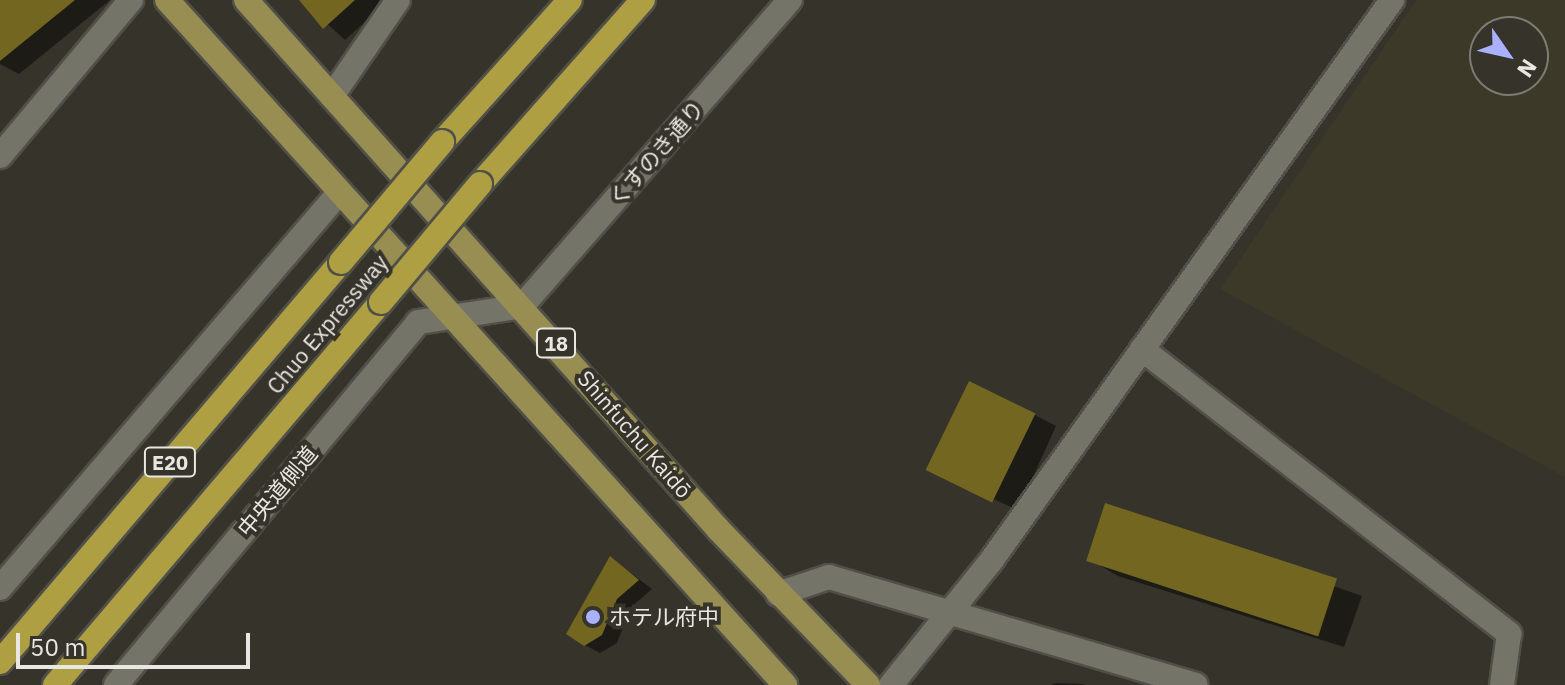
<!DOCTYPE html>
<meta charset="utf-8">
<style>
body{margin:0}
#map{position:relative;width:1565px;height:685px;overflow:hidden;background:#35332a;font-family:"IBM Plex Sans","Noto Sans JP",sans-serif}
div>[style]{position:absolute}
.built>*{inset:0;background:#3c3929}
.shadow>*{inset:0;background:#0007}
.building>*{inset:0;background:#726621;transform-origin:0 0}
.roads{filter:drop-shadow(2px 0 #515048) drop-shadow(-2px 0 #515048) drop-shadow(0 2px #515048) drop-shadow(0 -2px #515048)}
.minor>*{height:24px;margin:-12px;padding:0 12px;transform-origin:12px;border-radius:12px;background:#757469}
.major>*{height:24px;margin:-12px;padding:0 12px;transform-origin:12px;border-radius:12px;background:#988e52}
.highway>*{height:24px;margin:-12px;padding:0 12px;transform-origin:12px;border-radius:12px;background:#af9f43}
.bridges{filter:drop-shadow(2px 0 #515048) drop-shadow(-2px 0 #515048) drop-shadow(0 2px #515048) drop-shadow(0 -2px #515048)}
.highway-bridge>*{height:24px;margin:-12px;padding:0 12px;transform-origin:12px;border-radius:12px;background:#af9f43}
.dots>*{width:22px;height:22px;translate:-50% -50%;box-sizing:border-box;border:4px solid #35332a;border-radius:50%}
span{translate:-50% -50%;white-space:nowrap;text-align:center;line-height:1.15;-webkit-text-stroke:8px #35332a;paint-order:stroke}
.shield-label span{padding:2px 6px;background:#35332a;border:2px solid;border-radius:6px;-webkit-text-stroke-width:0}
.shield-label{font-size:20px;color:#e8e7e1;font-weight:700}
.street-label{font-size:22px;color:#e8e7e1}
.poi-label{font-size:22px;color:#e8e7e1}
.left{translate:0 -50%;text-align:left}
.north{position:absolute;left:1469px;top:16px;width:80px;height:80px;box-sizing:border-box;background:#35332a;border:2px solid #7d7b73;border-radius:50%;rotate:124deg;font-size:22px;font-weight:700;line-height:32px;text-align:center;color:#e8e7e1}
.north::after{content:'';display:block;margin:auto;width:28px;height:36px;background:#a9b0fc;clip-path:polygon(50% 0,100% 100%,50% 72%,0 100%)}
.scale{position:absolute;left:16px;top:633px;width:234px;height:36px;box-sizing:border-box;border:4px solid #e8e7e1;border-top:0;padding-left:10px;font-size:24px;line-height:28px;white-space:nowrap;color:#e8e7e1;-webkit-text-stroke:6px #35332a;paint-order:stroke}
</style>
<div id="map">
<div class="built">
<i style="clip-path:polygon(evenodd,1416px 0,1565px 0,1565px 477px,1220px 289px,1416px 0,1485px 32px,1533px 32px,1533px 80px,1485px 80px,1485px 32px)"></i>
</div>
<div class="shadow">
<i style="clip-path:polygon(0 0,110px 0,19px 74px,0 64px)"></i>
<i style="clip-path:polygon(301px 0,389px 0,345px 40px)"></i>
<i style="clip-path:polygon(1035px 415px,1056px 426px,1018px 510px,929px 470px)"></i>
<i style="clip-path:polygon(1106px 506px,1362px 596px,1344px 647px,1118px 576px,1092px 561px)"></i>
<i style="clip-path:polygon(611px 558px,652px 589px,631px 607px,617px 643px,600px 653px,585px 645px)"></i>
<i style="clip-path:polygon(1056px 683px,1082px 684px,1086px 685px,1051px 685px)"></i>
</div>
<div class="building">
<i style="clip-path:polygon(0 0,75px 0,0 61px)"></i>
<i style="clip-path:polygon(299px 0,355px 0,323px 29px)"></i>
<i style="left:969px;top:381px;width:74px;height:99px;rotate:26deg"></i>
<i style="left:1105px;top:503px;width:244px;height:61px;rotate:18deg"></i>
<i style="clip-path:polygon(610px 556px,639px 580px,617px 599px,602px 635px,584px 646px,566px 634px)"></i>
</div>
<div class="roads">
<div class="minor">
<i style="left:332px;top:96px;width:116px;rotate:-55.5deg"></i>
<i style="left:0;top:156px;width:204px;rotate:-50deg"></i>
<i style="left:1142px;top:349px;width:465px;rotate:37.8deg"></i>
<i style="left:1509px;top:634px;width:51px;rotate:97.8deg"></i>
<i style="left:0;top:588px;width:521px;rotate:-49.36deg"></i>
<i style="left:778px;top:594px;width:54px;rotate:-18.4deg"></i>
<i style="left:829px;top:577px;width:382px;rotate:16.4deg"></i>
<i style="left:116px;top:685px;width:472px;rotate:-50.2deg"></i>
<i style="left:418px;top:322px;width:105px;rotate:-8.7deg"></i>
<i style="left:522px;top:306px;width:407px;rotate:-48.8deg"></i>
<i style="left:891px;top:685px;width:159px;rotate:-51.1deg"></i>
<i style="left:991px;top:561px;width:690px;rotate:-54.44deg"></i>
</div>
<div class="major">
<i style="left:167px;top:0;width:923px;rotate:47.94deg"></i>
<i style="left:246px;top:0;width:710px;rotate:48.25deg"></i>
<i style="left:719px;top:530px;width:215px;rotate:46.1deg"></i>
</div>
<div class="highway">
<i style="left:442px;top:142px;width:191px;rotate:-48deg"></i>
<i style="left:480px;top:184px;width:246px;rotate:-48.5deg"></i>
<i style="left:0;top:662px;width:526px;rotate:-49.55deg"></i>
<i style="left:55px;top:685px;width:503px;rotate:-49.6deg"></i>
</div>
</div>
<div class="bridges">
<div class="highway-bridge">
<i style="left:341px;top:262px;width:157px;rotate:-49.9deg"></i>
<i style="left:381px;top:302px;width:154px;rotate:-50deg"></i>
</div>
</div>
<div class="dots">
<i style="left:593px;top:617px;background:#a9b0fc"></i>
</div>
<div class="shield-label">
<span style="left:556px;top:343px">18</span>
<span style="left:170px;top:462px">E20</span>
</div>
<div class="street-label">
<span style="left:656px;top:153px;rotate:-49deg">くすのき通り</span>
<span style="left:327px;top:324px;rotate:-50deg">Chuo Expressway</span>
<span style="left:635px;top:434px;rotate:49deg">Shinfuchu Kaidō</span>
<span style="left:277px;top:491px;rotate:-50deg">中央道側道</span>
</div>
<div class="poi-label">
<span class="left" style="left:609px;top:617px">ホテル府中</span>
</div>
<div class="north">N</div>
<div class="scale">50 m</div>
</div>
